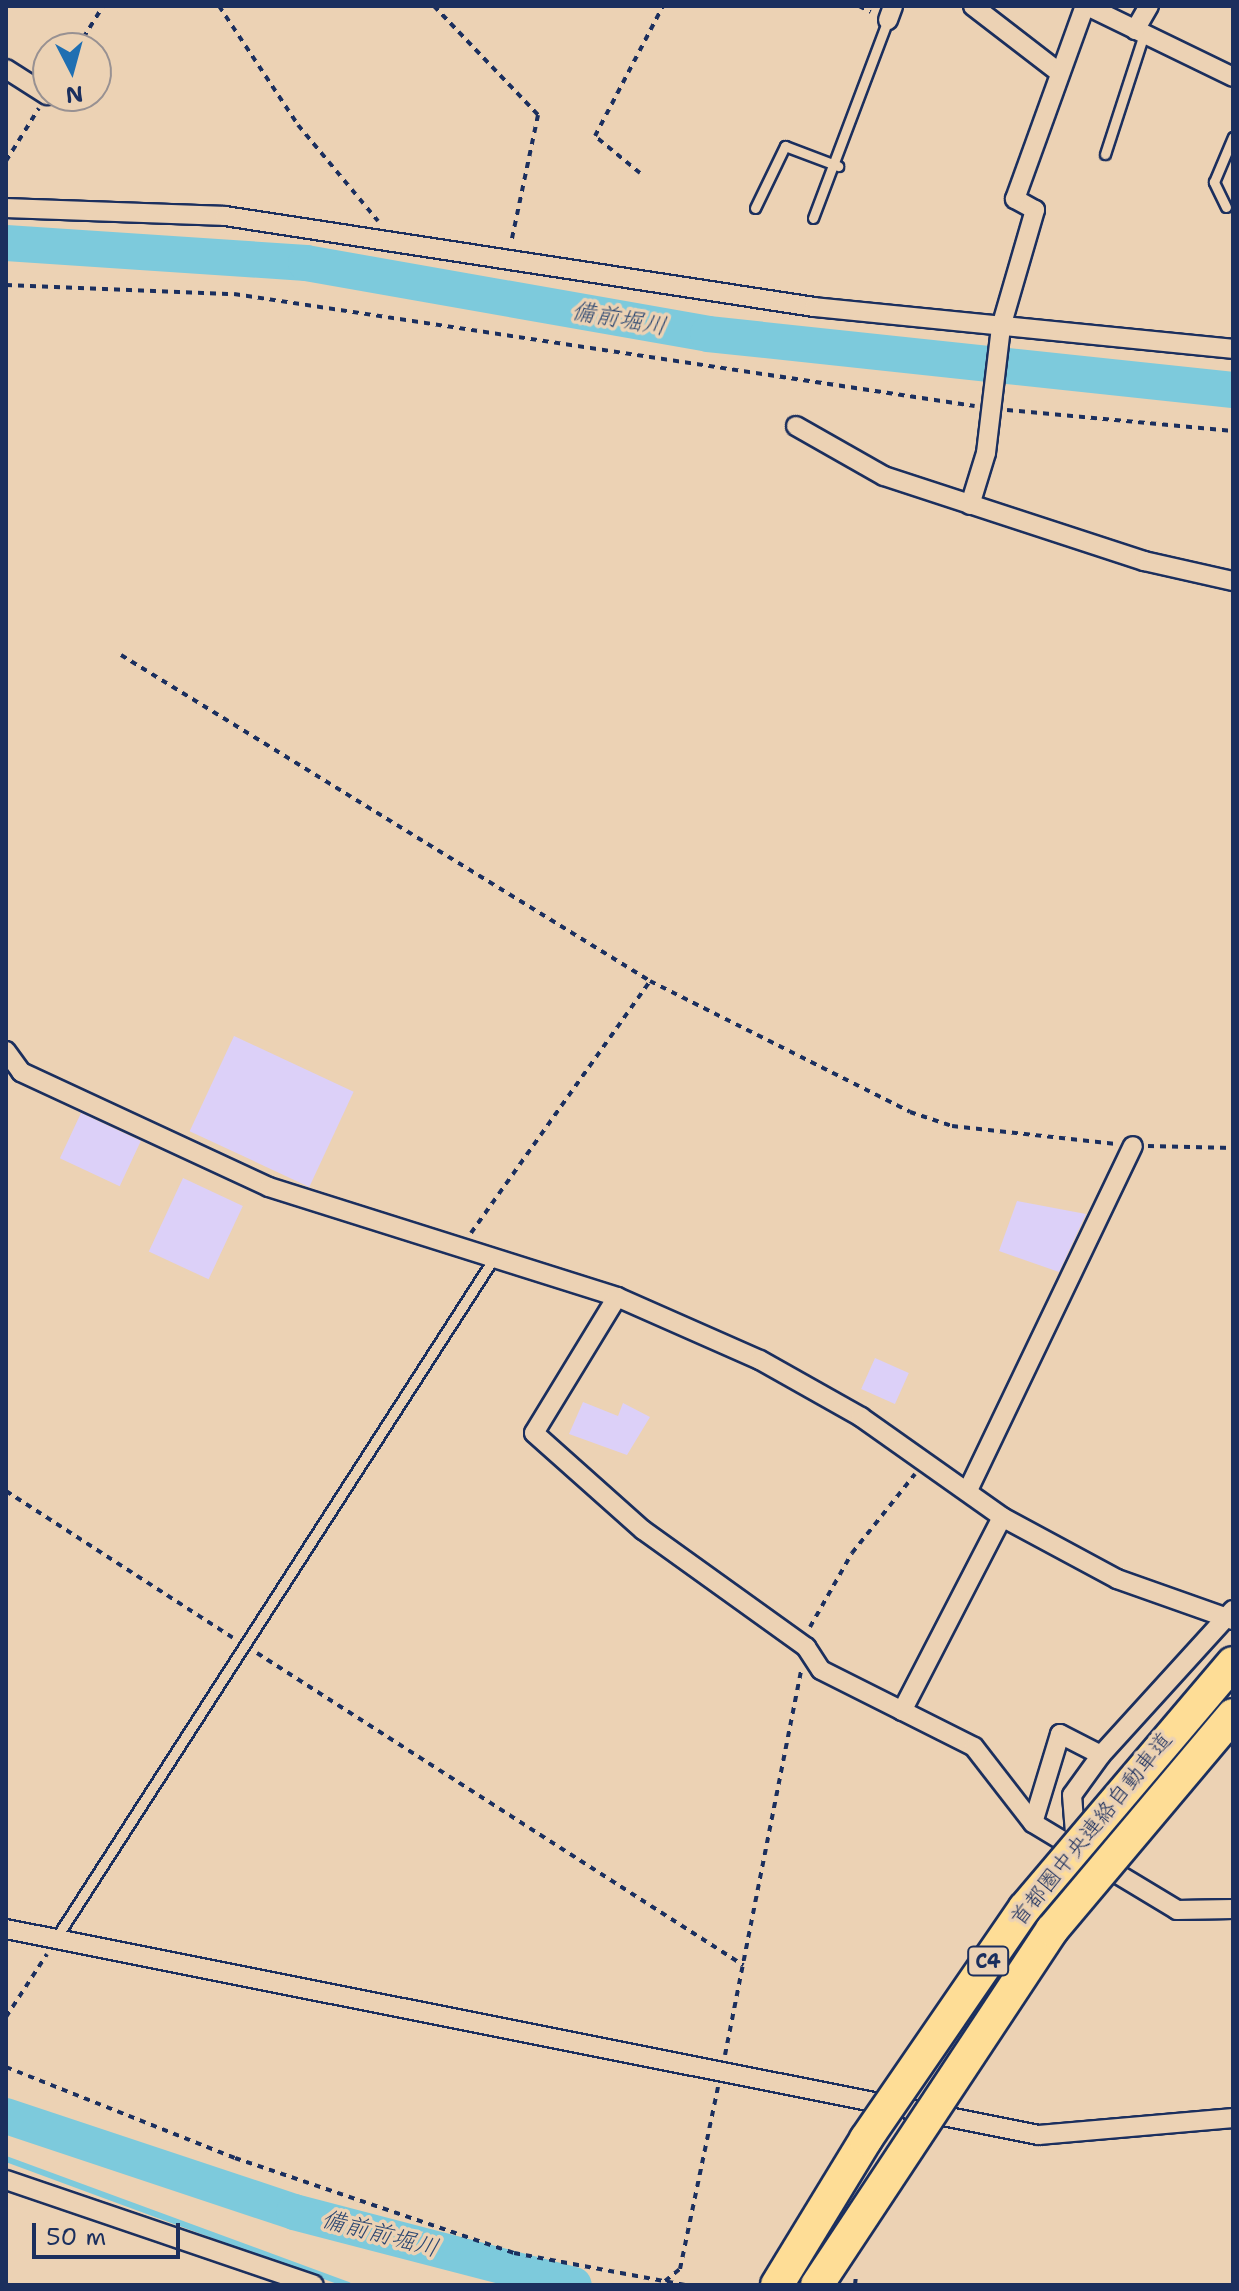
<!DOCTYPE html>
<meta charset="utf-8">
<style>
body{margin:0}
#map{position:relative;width:1239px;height:2291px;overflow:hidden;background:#ecd2b4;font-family:"Shantell Sans","Klee One",sans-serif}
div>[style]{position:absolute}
.stream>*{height:6px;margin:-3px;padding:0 3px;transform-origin:3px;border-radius:3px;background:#7dcadc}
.river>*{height:36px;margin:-18px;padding:0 18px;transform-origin:18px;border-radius:18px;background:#7dcadc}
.building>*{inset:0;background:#dcd0f8;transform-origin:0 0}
.path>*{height:4px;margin-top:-2px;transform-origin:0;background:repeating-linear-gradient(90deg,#1b2f5e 0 6px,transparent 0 12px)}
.roads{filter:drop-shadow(2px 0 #1b2f5e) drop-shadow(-2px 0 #1b2f5e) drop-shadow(0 2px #1b2f5e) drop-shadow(0 -2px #1b2f5e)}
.service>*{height:9px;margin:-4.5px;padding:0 4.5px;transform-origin:4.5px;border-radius:4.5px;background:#ecd2b4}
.minor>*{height:18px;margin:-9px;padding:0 9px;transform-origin:9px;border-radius:9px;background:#ecd2b4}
.bridges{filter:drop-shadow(2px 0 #1b2f5e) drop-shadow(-2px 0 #1b2f5e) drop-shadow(0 2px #1b2f5e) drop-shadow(0 -2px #1b2f5e)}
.motorway-bridge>*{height:32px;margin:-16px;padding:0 16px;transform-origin:16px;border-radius:16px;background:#fedd96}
span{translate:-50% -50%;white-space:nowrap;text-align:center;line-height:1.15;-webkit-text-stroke:7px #ecd2b4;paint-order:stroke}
.shield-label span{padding:2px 6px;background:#ecd2b4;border:2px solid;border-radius:6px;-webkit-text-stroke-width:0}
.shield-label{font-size:20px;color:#1b2f5e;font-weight:700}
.street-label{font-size:22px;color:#1b2f5e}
.water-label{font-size:24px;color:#2a4671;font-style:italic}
.frame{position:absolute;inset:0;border:8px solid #1b2f5e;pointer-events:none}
.north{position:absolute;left:32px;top:32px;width:80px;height:80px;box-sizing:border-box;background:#ecd2b4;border:2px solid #989192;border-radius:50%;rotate:174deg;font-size:22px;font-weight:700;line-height:32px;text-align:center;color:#1b2f5e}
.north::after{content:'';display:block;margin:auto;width:28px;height:36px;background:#1f6fb2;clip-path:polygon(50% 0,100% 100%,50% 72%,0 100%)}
.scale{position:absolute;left:32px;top:2223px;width:148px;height:36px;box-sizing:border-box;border:4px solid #1b2f5e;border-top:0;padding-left:10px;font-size:24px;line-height:28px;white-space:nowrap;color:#1b2f5e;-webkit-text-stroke:6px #ecd2b4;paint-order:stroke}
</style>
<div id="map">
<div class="stream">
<i style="left:6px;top:2159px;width:365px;rotate:20.2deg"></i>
</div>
<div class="river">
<i style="left:6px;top:243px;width:301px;rotate:3.8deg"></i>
<i style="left:306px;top:263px;width:408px;rotate:10deg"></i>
<i style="left:708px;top:334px;width:528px;rotate:6.09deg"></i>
<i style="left:6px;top:2116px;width:304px;rotate:18.4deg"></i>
<i style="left:294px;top:2212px;width:289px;rotate:14.6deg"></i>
</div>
<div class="building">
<i style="left:234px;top:1036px;width:132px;height:105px;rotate:25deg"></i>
<i style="left:81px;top:1113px;width:66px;height:50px;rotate:25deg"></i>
<i style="left:183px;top:1178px;width:66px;height:81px;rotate:25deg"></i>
<i style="clip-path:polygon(1017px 1201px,1086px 1214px,1059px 1272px,999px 1251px)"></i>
<i style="left:875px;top:1358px;width:37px;height:34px;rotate:24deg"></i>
<i style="clip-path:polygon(583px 1402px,618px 1416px,623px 1403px,650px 1417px,627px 1455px,569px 1434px)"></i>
</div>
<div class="path">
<i style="left:219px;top:6px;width:143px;rotate:56.4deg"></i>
<i style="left:298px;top:125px;width:125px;rotate:50.2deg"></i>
<i style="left:434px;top:6px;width:151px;rotate:46.3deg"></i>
<i style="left:538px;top:115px;width:131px;rotate:101.9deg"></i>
<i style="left:859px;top:6px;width:13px;rotate:27deg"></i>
<i style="left:77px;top:48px;width:49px;rotate:-58.2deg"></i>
<i style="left:6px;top:161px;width:62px;rotate:-58.1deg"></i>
<i style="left:640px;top:173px;width:58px;rotate:-140.6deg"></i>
<i style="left:595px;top:136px;width:147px;rotate:-62.4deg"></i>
<i style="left:6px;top:285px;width:228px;rotate:2.3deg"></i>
<i style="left:234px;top:294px;width:749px;rotate:8.6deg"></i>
<i style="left:1007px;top:410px;width:227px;rotate:5.3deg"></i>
<i style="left:121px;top:655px;width:621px;rotate:31.64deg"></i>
<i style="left:650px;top:981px;width:291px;rotate:26.7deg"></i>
<i style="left:910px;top:1112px;width:44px;rotate:18.4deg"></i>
<i style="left:952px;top:1126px;width:165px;rotate:6.3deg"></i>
<i style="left:1148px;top:1146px;width:85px;rotate:1.3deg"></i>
<i style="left:471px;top:1233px;width:309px;rotate:-54.6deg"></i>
<i style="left:6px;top:1491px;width:270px;rotate:32.9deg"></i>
<i style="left:810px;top:1627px;width:85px;rotate:-60.4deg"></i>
<i style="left:852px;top:1553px;width:101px;rotate:-51.4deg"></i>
<i style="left:257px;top:1653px;width:578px;rotate:32.7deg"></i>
<i style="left:6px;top:2017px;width:75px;rotate:-56.9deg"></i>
<i style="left:725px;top:2055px;width:391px;rotate:-78.8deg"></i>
<i style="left:6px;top:2067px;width:246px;rotate:21.7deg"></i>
<i style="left:235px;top:2158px;width:295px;rotate:18.8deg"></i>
<i style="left:514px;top:2253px;width:174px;rotate:10.6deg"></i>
<i style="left:665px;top:2281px;width:19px;rotate:-39deg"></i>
<i style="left:680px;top:2269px;width:186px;rotate:-78.2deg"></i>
<i style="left:855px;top:2285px;width:10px;rotate:-84deg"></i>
</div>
<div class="roads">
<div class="service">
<i style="left:1105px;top:154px;width:126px;rotate:-72deg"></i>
<i style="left:1226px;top:207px;width:28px;rotate:-116deg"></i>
<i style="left:1214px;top:182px;width:49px;rotate:-67.1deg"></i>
<i style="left:755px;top:208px;width:69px;rotate:-64.2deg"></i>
<i style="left:785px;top:146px;width:57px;rotate:20.7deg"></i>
<i style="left:813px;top:218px;width:212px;rotate:-69.3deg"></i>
<i style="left:56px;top:1938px;width:805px;rotate:-57.22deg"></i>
</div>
<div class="minor">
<i style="left:973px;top:6px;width:105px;rotate:37.6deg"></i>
<i style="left:1087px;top:6px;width:162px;rotate:25.9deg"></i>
<i style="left:888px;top:20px;width:15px;rotate:-70deg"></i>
<i style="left:1135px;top:30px;width:28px;rotate:-60deg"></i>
<i style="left:6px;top:69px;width:49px;rotate:32.4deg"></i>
<i style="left:6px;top:208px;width:219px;rotate:2.1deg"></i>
<i style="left:225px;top:216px;width:596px;rotate:8.78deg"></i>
<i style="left:814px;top:307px;width:421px;rotate:5.7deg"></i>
<i style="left:796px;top:426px;width:101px;rotate:29.6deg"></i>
<i style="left:884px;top:476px;width:274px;rotate:18.1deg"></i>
<i style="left:1144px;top:561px;width:91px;rotate:12.7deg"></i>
<i style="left:970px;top:505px;width:54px;rotate:-72.9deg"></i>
<i style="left:986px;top:453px;width:127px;rotate:-83.2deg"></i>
<i style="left:1001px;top:327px;width:122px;rotate:-73.8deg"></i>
<i style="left:1035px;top:210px;width:23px;rotate:-151deg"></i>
<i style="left:1015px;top:199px;width:205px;rotate:-70.1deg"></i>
<i style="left:6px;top:1051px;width:26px;rotate:54deg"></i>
<i style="left:21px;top:1072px;width:273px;rotate:24.9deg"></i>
<i style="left:269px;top:1187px;width:365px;rotate:17.5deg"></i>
<i style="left:617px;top:1297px;width:156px;rotate:23.8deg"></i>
<i style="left:760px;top:1360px;width:116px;rotate:29.4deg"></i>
<i style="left:861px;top:1417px;width:173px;rotate:35.3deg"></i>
<i style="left:1002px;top:1517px;width:131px;rotate:28.3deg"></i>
<i style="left:1117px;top:1579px;width:123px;rotate:19.5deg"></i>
<i style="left:617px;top:1297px;width:159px;rotate:121.4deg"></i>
<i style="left:534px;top:1433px;width:146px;rotate:41.7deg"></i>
<i style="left:643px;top:1530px;width:201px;rotate:35.7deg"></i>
<i style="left:806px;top:1647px;width:27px;rotate:57deg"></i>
<i style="left:821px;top:1670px;width:171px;rotate:26.7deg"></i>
<i style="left:974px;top:1747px;width:96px;rotate:52.2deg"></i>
<i style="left:1033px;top:1823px;width:168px;rotate:31.1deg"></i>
<i style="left:1177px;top:1910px;width:56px;rotate:-1deg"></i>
<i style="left:969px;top:1488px;width:379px;rotate:-64.4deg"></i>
<i style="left:902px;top:1711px;width:218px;rotate:-62.7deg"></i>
<i style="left:1101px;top:1755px;width:196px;rotate:-47.7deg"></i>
<i style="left:1033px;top:1823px;width:93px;rotate:-73.1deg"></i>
<i style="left:1060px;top:1734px;width:46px;rotate:27.1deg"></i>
<i style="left:1101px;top:1755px;width:49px;rotate:125.9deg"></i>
<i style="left:1072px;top:1795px;width:51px;rotate:85.5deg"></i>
<i style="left:6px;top:1929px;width:1053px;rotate:11.28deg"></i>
<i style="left:1039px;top:2135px;width:195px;rotate:-5deg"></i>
<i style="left:6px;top:2180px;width:325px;rotate:18.8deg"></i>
</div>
</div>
<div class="bridges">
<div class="motorway-bridge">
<i style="left:777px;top:2285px;width:171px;rotate:-58.6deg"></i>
<i style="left:866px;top:2139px;width:280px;rotate:-55.5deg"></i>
<i style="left:1025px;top:1908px;width:321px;rotate:-49.7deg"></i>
<i style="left:817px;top:2285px;width:426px;rotate:-56.5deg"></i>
<i style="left:1052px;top:1930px;width:281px;rotate:-49.9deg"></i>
</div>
</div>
<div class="shield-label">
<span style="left:988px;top:1961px">C4</span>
</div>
<div class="street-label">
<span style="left:1091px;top:1829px;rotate:-51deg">首都圏中央連絡自動車道</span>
</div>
<div class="water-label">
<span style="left:619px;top:319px;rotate:10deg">備前堀川</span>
<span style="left:380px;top:2234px;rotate:15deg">備前前堀川</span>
</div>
<div class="frame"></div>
<div class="north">N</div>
<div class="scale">50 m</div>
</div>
